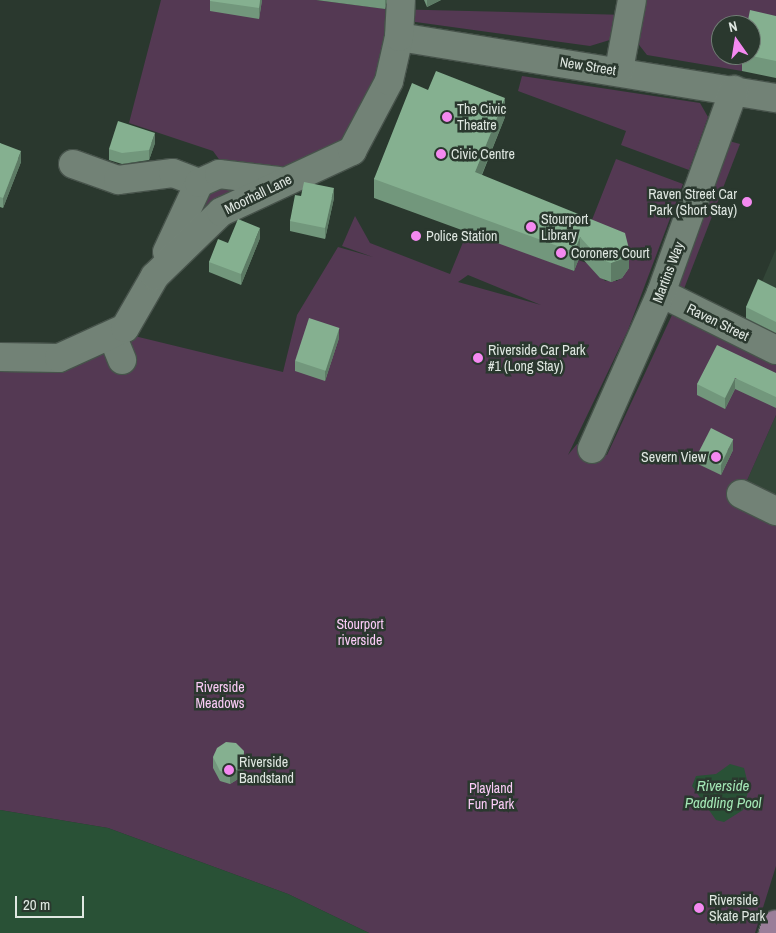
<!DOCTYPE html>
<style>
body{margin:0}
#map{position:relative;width:776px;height:933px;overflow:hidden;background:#2a382e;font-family:"Archivo Narrow",sans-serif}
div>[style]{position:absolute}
.built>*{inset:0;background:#334638}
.green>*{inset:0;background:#543953}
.water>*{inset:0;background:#295136}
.roads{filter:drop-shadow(1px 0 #47534b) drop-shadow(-1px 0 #47534b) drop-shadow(0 1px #47534b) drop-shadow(0 -1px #47534b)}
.minor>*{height:28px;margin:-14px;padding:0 14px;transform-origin:14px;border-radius:14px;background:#728276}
.major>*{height:28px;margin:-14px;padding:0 14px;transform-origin:14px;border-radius:14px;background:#9a7e99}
.wall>*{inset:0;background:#72977c}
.shaded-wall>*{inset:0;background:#5d7b65}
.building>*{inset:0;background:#85b090;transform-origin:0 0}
.dots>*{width:14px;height:14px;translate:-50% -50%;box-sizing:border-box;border:2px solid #2a382e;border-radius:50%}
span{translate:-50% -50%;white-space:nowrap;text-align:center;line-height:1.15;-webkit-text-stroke:5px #2a382e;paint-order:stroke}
.street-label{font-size:14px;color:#dfe7e1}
.poi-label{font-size:14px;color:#dfe7e1}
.left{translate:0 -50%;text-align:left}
.right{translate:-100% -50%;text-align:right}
.park-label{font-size:14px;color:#facbf6}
.water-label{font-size:15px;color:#a3e6b5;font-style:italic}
.north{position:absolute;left:711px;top:15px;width:50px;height:50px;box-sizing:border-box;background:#2a382e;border:1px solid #727e76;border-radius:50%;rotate:347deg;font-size:14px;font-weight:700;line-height:20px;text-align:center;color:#dfe7e1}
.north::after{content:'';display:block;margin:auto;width:18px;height:22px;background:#f489f0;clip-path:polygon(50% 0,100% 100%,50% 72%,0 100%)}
.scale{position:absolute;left:15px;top:896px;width:69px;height:22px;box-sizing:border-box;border:2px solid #dfe7e1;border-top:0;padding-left:6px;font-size:15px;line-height:18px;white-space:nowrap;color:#dfe7e1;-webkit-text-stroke:4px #2a382e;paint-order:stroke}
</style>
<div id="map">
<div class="built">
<i style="clip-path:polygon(776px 249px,776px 340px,744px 323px)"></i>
<i style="clip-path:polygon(776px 415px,776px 511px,741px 494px)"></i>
</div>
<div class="green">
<i style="clip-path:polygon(161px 0,316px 0,387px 9px,629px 15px,632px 0,776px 0,776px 16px,753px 14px,751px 25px,721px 25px,721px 55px,745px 55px,742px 71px,647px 55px,636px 41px,613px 39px,590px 46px,401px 20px,360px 140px,279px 181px,155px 276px,221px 162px,213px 151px,129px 123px)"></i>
<i style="clip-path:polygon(522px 76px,700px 103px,708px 117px,689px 170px,621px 145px,626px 131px,518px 91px)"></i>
<i style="clip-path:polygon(729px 141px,740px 144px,682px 294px,677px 277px)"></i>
<i style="clip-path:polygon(evenodd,616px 159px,683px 184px,628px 330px,568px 455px,577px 444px,607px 455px,672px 315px,776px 358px,776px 415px,741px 494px,776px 511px,776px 866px,755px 933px,369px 933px,288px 894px,108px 828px,0 810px,0 363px,39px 372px,103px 345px,118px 332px,283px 372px,297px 315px,338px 247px,373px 257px,342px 246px,355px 216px,370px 243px,450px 274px,468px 230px,574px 271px,578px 260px,593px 265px,605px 281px,617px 281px,629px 268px,628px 257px,586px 235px,616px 159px,468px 275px,541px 305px,458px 282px,468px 275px)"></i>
</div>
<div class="water">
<i style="clip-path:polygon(730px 764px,744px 768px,749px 788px,743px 810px,724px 822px,716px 820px,692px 786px,696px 776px,716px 774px)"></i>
<i style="clip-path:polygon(0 810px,108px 828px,288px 894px,369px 933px,0 933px)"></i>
</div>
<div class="roads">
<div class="minor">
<i style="left:399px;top:37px;width:382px;rotate:9.2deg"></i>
<i style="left:619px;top:70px;width:71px;rotate:-79.5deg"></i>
<i style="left:73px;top:164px;width:48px;rotate:19.6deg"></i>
<i style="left:118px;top:180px;width:55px;rotate:-7.3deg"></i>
<i style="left:173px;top:173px;width:28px;rotate:21deg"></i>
<i style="left:167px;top:252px;width:76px;rotate:-65.1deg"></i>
<i style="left:199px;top:183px;width:22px;rotate:-24deg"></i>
<i style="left:219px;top:174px;width:60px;rotate:6.7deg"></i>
<i style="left:661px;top:293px;width:128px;rotate:26.4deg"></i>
<i style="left:112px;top:335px;width:27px;rotate:68deg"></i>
<i style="left:0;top:357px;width:59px;rotate:1deg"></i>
<i style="left:59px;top:358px;width:72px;rotate:-24.4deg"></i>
<i style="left:125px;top:328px;width:60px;rotate:-60deg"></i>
<i style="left:155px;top:276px;width:92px;rotate:-44.1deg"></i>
<i style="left:221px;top:212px;width:145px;rotate:-25deg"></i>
<i style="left:352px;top:151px;width:79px;rotate:-62.1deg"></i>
<i style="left:389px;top:81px;width:45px;rotate:-77.2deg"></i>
<i style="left:399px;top:37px;width:37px;rotate:-87deg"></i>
<i style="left:592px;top:449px;width:171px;rotate:-66.1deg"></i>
<i style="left:661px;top:293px;width:216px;rotate:-70.2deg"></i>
<i style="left:741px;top:494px;width:39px;rotate:26deg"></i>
</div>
<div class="major">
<i style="left:773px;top:933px;width:9px;rotate:-72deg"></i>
</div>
</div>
<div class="wall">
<i style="clip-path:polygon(210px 0,262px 0,259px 19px,210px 11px)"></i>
<i style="clip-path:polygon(316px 0,387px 0,385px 9px)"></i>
<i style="clip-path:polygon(424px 0,441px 0,427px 7px)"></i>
<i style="clip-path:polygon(776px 16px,776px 78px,742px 71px,742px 55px,751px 55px)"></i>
<i style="clip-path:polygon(428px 90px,505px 117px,482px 175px,629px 268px,622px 278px,611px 282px,600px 278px,580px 256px,574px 271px,374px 198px,374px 179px)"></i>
<i style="clip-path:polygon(0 143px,21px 162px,3px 208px,0 207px)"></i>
<i style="clip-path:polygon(155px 143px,149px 160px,122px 164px,109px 160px,109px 149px)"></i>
<i style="clip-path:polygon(301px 196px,334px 198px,325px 239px,290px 231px,290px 221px)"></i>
<i style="clip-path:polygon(260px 238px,241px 285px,209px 272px,209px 262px)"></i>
<i style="clip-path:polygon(776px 288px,776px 333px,746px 318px,746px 307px)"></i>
<i style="clip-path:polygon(339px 338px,325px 381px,295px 371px,295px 361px)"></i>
<i style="clip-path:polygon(776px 373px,776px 408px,735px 389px,725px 409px,697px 395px,697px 384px)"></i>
<i style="clip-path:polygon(733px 450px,721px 475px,698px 464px,698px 454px)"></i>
<i style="clip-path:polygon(213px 757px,244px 761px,243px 776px,230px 784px,220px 781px,213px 768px)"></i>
</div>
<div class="shaded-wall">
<i style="clip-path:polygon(260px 0,262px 0,259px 19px,259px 8px)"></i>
<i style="clip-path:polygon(385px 0,387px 0,385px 9px)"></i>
<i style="clip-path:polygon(427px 0,441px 0,427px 7px)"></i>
<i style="clip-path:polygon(505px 98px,505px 117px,475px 191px,475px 172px)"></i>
<i style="clip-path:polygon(155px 133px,155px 143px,149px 160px,149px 150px)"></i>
<i style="clip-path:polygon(21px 151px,21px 162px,3px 208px,3px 198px)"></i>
<i style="clip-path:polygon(334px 188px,334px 198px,325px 239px,325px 228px)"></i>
<i style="clip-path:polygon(260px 228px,260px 238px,241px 285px,241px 274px)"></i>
<i style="clip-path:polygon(580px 237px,580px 256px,574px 271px,574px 252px)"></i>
<i style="clip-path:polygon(629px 249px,629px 268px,622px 278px,611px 282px,611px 263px)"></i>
<i style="clip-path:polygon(339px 328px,339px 338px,325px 381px,325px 371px)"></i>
<i style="clip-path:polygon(735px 378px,735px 389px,725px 409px,725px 398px)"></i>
<i style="clip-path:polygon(733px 439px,733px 450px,721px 475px,721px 465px)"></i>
<i style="clip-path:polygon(244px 751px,243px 776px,230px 784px,230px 774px)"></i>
</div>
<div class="building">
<i style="clip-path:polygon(210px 0,260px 0,259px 8px,210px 1px)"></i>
<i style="clip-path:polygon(750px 10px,776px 16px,776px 61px,747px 55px,751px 55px,751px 25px,747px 25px)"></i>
<i style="clip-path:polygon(436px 71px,505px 98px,475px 172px,625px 233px,629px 249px,622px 259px,611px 263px,600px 259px,580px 237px,574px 252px,374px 179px,412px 83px,428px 90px)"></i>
<i style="clip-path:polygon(118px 121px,155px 133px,149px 150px,122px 153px,109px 149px)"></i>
<i style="clip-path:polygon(0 143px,21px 151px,3px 198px,0 197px)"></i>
<i style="clip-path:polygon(304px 182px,334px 188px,325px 228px,290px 221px,295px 195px,301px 196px)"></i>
<i style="clip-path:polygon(238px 219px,260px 228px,241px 274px,209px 262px,218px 239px,228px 243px)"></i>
<i style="clip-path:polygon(758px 279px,776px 288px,776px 322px,746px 307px)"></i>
<i style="left:309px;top:318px;width:32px;height:45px;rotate:18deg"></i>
<i style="clip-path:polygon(717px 345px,776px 373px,776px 397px,735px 378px,725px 398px,697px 384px)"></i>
<i style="left:711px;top:428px;width:25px;height:29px;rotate:27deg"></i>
<i style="clip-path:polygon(226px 742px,236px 743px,244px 751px,243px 766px,230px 774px,220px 771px,213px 757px,217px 748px)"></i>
</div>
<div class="dots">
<i style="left:447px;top:117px;background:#f489f0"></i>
<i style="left:441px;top:154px;background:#f489f0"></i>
<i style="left:747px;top:202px;background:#f489f0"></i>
<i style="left:531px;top:227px;background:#f489f0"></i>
<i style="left:416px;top:236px;background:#f489f0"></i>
<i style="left:561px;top:253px;background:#f489f0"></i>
<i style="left:478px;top:358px;background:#f489f0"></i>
<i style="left:716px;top:457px;background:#f489f0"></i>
<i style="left:229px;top:770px;background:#f489f0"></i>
<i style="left:699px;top:908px;background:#f489f0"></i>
</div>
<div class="street-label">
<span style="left:588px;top:66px;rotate:9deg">New Street</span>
<span style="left:258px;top:194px;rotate:-26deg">Moorhall Lane</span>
<span style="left:668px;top:272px;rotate:-69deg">Martins Way</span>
<span style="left:718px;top:322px;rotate:26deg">Raven Street</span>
</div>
<div class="poi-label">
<span class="left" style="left:457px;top:117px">The Civic<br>Theatre</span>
<span class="left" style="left:451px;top:154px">Civic Centre</span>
<span class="right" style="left:737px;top:202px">Raven Street Car<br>Park (Short Stay)</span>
<span class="left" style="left:541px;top:227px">Stourport<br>Library</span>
<span class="left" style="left:426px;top:236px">Police Station</span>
<span class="left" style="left:571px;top:253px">Coroners Court</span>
<span class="left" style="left:488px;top:358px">Riverside Car Park<br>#1 (Long Stay)</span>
<span class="right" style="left:706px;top:457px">Severn View</span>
<span class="left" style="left:239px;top:770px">Riverside<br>Bandstand</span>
<span class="left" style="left:709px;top:908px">Riverside<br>Skate Park</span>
</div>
<div class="park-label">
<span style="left:360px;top:632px">Stourport<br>riverside</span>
<span style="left:220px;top:695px">Riverside<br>Meadows</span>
<span style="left:491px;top:796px">Playland<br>Fun Park</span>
</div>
<div class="water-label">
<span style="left:723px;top:794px">Riverside<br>Paddling Pool</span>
</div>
<div class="north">N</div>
<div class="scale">20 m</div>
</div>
